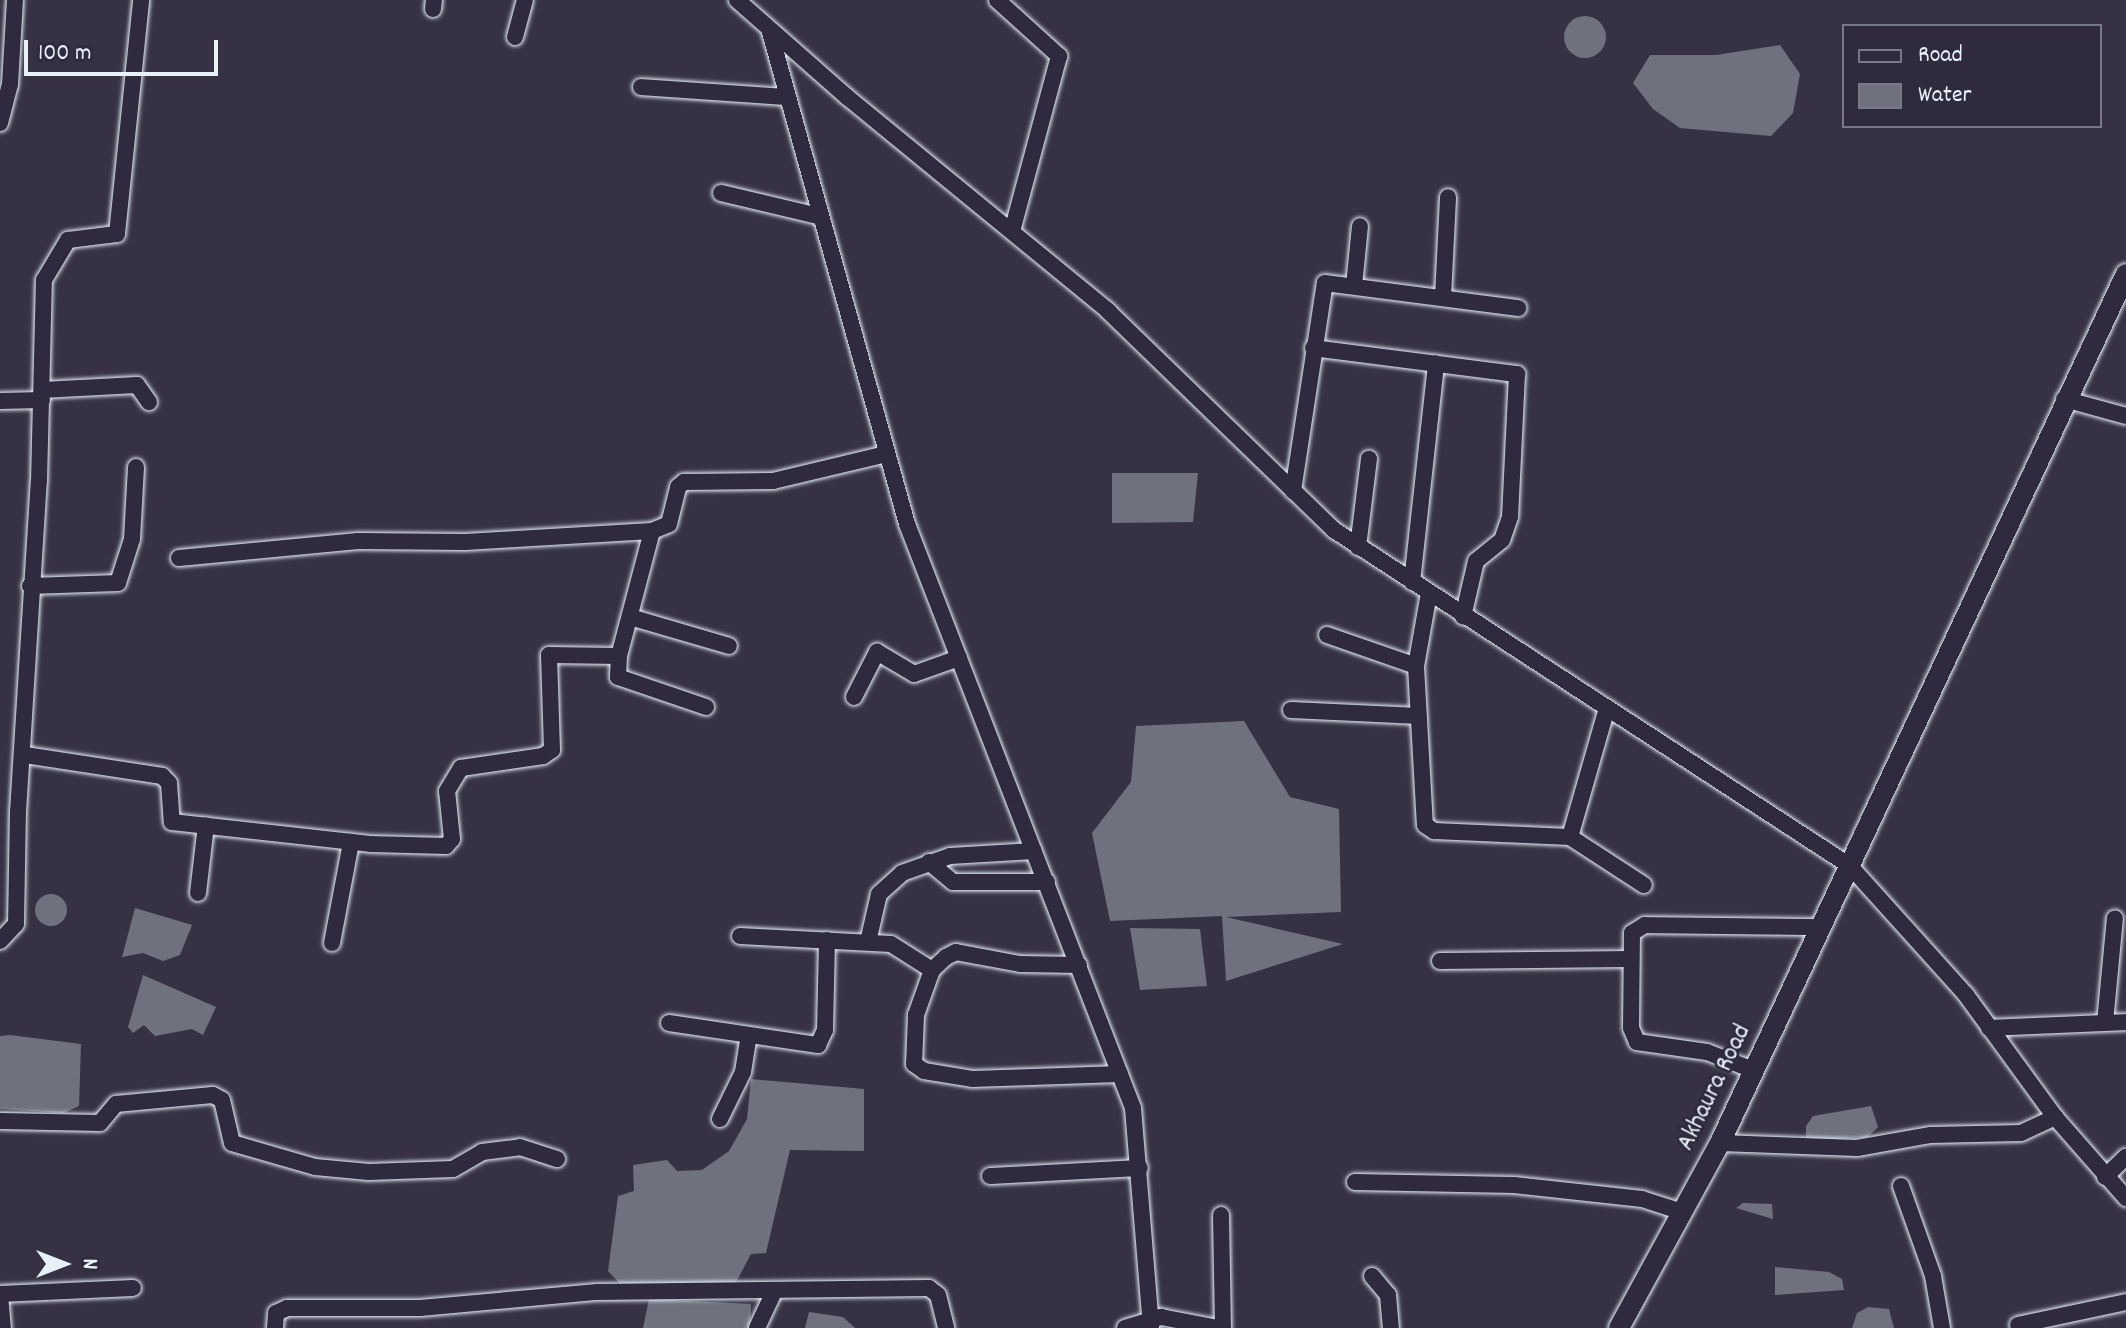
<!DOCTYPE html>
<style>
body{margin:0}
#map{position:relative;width:2126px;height:1328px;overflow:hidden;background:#363244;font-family:Dekko,sans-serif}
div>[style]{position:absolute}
.water>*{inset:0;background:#70717f}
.round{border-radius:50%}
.roads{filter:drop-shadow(0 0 2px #e8f1f8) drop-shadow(0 0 2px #e8f1f8)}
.minor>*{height:16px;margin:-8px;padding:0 8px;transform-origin:8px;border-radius:8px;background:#2f2a3d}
.major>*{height:20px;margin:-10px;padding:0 10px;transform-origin:10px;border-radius:10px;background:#2f2a3d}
span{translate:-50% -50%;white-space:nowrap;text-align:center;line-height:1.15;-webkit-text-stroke:6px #2f2a3d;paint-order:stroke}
.street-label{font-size:26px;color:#e8f1f8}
.legend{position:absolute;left:1842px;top:24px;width:260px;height:104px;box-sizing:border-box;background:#2f2a3d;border:2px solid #797a88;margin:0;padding:10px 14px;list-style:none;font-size:24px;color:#e8f1f8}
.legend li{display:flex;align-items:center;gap:16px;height:40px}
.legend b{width:40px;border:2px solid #797a88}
.north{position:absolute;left:24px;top:1224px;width:80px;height:80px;-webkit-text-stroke:6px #2f2a3d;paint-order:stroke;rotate:90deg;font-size:22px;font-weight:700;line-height:32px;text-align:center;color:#e8f1f8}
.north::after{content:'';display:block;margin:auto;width:28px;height:36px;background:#e8f1f8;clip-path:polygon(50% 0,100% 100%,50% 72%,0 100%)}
.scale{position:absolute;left:24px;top:40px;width:194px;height:36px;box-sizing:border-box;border:4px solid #e8f1f8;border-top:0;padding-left:10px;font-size:24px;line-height:28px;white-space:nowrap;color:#e8f1f8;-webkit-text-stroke:6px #2f2a3d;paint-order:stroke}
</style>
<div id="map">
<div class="water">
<i class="round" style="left:1564px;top:16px;width:42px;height:42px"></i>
<i style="clip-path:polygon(1780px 45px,1800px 74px,1793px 113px,1771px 136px,1680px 128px,1653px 109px,1633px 83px,1650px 55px,1716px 55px)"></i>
<i style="clip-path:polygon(1112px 473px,1198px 473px,1193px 522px,1112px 523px)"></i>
<i style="clip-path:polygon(1244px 721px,1290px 797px,1339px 809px,1341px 912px,1226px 917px,1343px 944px,1226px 981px,1222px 916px,1110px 921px,1092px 833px,1131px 782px,1136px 726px)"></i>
<i class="round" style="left:35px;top:894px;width:32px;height:32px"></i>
<i style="clip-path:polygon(135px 908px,192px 925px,180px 955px,163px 961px,143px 953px,122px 957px)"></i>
<i style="clip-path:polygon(1130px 928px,1200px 929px,1207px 986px,1140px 990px)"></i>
<i style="clip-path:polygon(143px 975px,216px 1007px,203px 1035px,192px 1029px,155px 1036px,144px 1025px,133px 1033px,128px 1027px)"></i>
<i style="clip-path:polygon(10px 1035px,81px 1044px,79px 1106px,64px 1113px,0 1109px,0 1036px)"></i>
<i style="clip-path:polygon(751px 1079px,864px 1089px,864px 1151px,790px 1150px,766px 1253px,751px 1254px,734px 1286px,620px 1284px,608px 1271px,618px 1196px,634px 1191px,633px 1165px,667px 1160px,677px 1171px,702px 1170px,729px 1151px,747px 1119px)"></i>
<i style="clip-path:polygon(1871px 1106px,1878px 1127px,1868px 1137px,1806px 1141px,1806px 1126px,1813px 1116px)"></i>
<i style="clip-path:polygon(1743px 1203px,1772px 1204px,1773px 1219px,1736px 1208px)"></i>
<i style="clip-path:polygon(1775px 1267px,1829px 1272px,1842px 1279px,1844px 1290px,1775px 1295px)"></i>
<i style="clip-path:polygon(649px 1299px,751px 1304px,750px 1328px,643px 1328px)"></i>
<i style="clip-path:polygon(1868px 1307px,1889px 1309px,1894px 1328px,1852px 1328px,1857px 1313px)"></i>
<i style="clip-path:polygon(809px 1312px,843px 1317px,855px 1328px,805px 1328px)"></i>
</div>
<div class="roads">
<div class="minor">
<i style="left:737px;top:0;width:147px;rotate:41.4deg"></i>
<i style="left:847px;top:97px;width:338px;rotate:39.3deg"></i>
<i style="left:1108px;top:311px;width:315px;rotate:44.1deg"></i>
<i style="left:1334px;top:530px;width:616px;rotate:33.07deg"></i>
<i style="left:1850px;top:866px;width:173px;rotate:48deg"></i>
<i style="left:1966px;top:995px;width:151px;rotate:53.9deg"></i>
<i style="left:2055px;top:1117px;width:108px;rotate:48.8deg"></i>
<i style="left:997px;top:0;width:84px;rotate:42.1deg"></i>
<i style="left:1059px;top:56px;width:181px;rotate:105deg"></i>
<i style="left:433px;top:9px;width:9px;rotate:-84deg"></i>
<i style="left:770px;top:32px;width:511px;rotate:74.44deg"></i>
<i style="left:907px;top:524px;width:626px;rotate:68.84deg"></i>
<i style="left:1133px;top:1108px;width:221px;rotate:85.3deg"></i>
<i style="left:515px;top:37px;width:38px;rotate:-75deg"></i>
<i style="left:641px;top:87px;width:144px;rotate:4deg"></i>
<i style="left:0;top:123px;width:40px;rotate:-75.6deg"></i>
<i style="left:10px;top:84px;width:84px;rotate:-86.6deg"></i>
<i style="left:721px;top:193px;width:100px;rotate:13.3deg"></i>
<i style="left:1354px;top:286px;width:60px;rotate:-84.3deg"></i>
<i style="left:1443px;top:297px;width:100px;rotate:-87.1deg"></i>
<i style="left:1313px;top:348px;width:206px;rotate:7.3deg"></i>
<i style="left:1517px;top:374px;width:143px;rotate:92.8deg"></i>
<i style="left:1510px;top:517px;width:24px;rotate:109deg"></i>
<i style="left:1502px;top:540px;width:33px;rotate:141deg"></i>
<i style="left:1476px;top:561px;width:57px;rotate:103.1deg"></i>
<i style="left:42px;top:390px;width:95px;rotate:-3deg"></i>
<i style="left:137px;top:385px;width:21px;rotate:55deg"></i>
<i style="left:2064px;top:399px;width:64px;rotate:15.3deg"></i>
<i style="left:0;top:401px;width:42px;rotate:-1.4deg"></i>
<i style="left:1293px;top:491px;width:210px;rotate:-81.3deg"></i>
<i style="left:1325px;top:283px;width:195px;rotate:7.4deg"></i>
<i style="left:1358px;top:547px;width:89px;rotate:-82.9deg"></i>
<i style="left:179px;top:558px;width:180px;rotate:-5.4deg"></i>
<i style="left:358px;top:541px;width:107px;rotate:0.5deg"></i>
<i style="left:465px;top:542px;width:187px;rotate:-3.4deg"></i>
<i style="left:652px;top:531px;width:18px;rotate:-22deg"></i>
<i style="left:669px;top:524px;width:38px;rotate:-76deg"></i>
<i style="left:678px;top:487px;width:8px;rotate:-40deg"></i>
<i style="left:684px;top:482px;width:89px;rotate:-0.6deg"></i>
<i style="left:773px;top:481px;width:116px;rotate:-13.4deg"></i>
<i style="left:1412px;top:582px;width:220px;rotate:-83.7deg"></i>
<i style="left:30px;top:586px;width:88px;rotate:-2deg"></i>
<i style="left:118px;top:583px;width:46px;rotate:-72.3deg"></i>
<i style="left:132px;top:539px;width:72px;rotate:-86.8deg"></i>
<i style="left:1429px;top:593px;width:74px;rotate:100.1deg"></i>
<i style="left:1416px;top:666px;width:159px;rotate:86.8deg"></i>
<i style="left:1425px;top:825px;width:11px;rotate:34deg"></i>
<i style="left:1434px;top:831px;width:136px;rotate:2.5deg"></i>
<i style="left:1570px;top:837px;width:88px;rotate:33deg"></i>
<i style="left:630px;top:617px;width:103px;rotate:16.3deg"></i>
<i style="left:1327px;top:635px;width:94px;rotate:19.2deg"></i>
<i style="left:619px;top:656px;width:21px;rotate:93deg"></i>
<i style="left:618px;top:677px;width:93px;rotate:18.8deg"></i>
<i style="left:854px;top:697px;width:51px;rotate:-62.9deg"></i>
<i style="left:877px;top:652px;width:43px;rotate:30.7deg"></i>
<i style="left:914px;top:674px;width:48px;rotate:-19.6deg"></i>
<i style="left:1291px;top:710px;width:128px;rotate:2.7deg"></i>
<i style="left:25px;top:755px;width:139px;rotate:8.7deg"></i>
<i style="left:162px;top:776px;width:10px;rotate:45deg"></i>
<i style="left:169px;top:783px;width:39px;rotate:86deg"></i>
<i style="left:172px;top:822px;width:199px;rotate:6.3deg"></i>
<i style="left:370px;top:844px;width:76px;rotate:1.5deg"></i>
<i style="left:446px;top:846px;width:9px;rotate:-49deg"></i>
<i style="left:452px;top:839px;width:48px;rotate:-95.9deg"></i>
<i style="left:447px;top:791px;width:27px;rotate:-59deg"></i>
<i style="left:461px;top:768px;width:83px;rotate:-8.3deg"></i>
<i style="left:543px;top:756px;width:11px;rotate:-34deg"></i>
<i style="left:552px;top:750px;width:95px;rotate:-91.8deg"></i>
<i style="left:549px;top:655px;width:70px;rotate:0.8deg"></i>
<i style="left:619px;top:656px;width:129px;rotate:-75.2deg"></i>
<i style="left:1570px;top:837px;width:134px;rotate:-74deg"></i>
<i style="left:929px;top:862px;width:31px;rotate:40deg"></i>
<i style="left:953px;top:882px;width:94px"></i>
<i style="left:198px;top:893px;width:68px;rotate:-83.3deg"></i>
<i style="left:740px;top:936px;width:151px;rotate:3deg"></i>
<i style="left:891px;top:944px;width:49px;rotate:32.4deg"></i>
<i style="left:0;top:941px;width:23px;rotate:-47deg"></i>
<i style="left:16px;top:924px;width:112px;rotate:-89deg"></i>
<i style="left:18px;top:812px;width:331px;rotate:-86.4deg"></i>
<i style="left:39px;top:482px;width:202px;rotate:-88.6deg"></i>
<i style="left:44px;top:280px;width:47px;rotate:-59deg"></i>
<i style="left:68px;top:240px;width:49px;rotate:-7deg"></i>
<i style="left:117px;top:234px;width:235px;rotate:-84.1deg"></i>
<i style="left:868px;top:942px;width:49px;rotate:-77.1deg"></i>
<i style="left:879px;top:894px;width:31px;rotate:-42deg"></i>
<i style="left:902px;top:873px;width:51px;rotate:-19.5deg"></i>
<i style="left:950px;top:856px;width:84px;rotate:-3.4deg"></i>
<i style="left:332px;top:943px;width:103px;rotate:-79.3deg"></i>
<i style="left:1440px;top:961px;width:190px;rotate:-0.6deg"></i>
<i style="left:1079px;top:965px;width:59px;rotate:-179deg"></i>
<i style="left:1020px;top:964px;width:65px;rotate:-169.4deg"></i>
<i style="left:956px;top:952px;width:11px;rotate:153deg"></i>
<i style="left:946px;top:957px;width:19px;rotate:137deg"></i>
<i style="left:932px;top:970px;width:48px;rotate:109.6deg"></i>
<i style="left:916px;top:1015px;width:49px;rotate:92.3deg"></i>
<i style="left:914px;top:1064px;width:12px;rotate:35deg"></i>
<i style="left:924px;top:1071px;width:50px;rotate:9.3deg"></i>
<i style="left:973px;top:1079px;width:147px;rotate:-1.9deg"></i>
<i style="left:669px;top:1023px;width:151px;rotate:8.4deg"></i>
<i style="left:818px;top:1045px;width:17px;rotate:-65deg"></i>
<i style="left:825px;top:1030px;width:90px;rotate:-88.7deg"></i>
<i style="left:2105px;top:1023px;width:105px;rotate:-84.6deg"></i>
<i style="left:1989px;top:1028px;width:137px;rotate:-2.5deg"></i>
<i style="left:1753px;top:1070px;width:49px;rotate:-158.6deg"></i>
<i style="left:1707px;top:1052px;width:71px;rotate:-171.9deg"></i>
<i style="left:1637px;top:1042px;width:15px;rotate:-113deg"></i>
<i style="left:1631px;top:1028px;width:95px;rotate:-89.4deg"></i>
<i style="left:1632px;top:933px;width:15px;rotate:-32deg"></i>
<i style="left:1645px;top:925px;width:175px;rotate:0.7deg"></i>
<i style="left:720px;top:1119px;width:52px;rotate:-63.9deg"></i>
<i style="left:743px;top:1072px;width:36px;rotate:-81deg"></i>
<i style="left:0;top:1121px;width:100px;rotate:1.1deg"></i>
<i style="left:100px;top:1123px;width:25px;rotate:-50deg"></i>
<i style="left:116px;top:1104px;width:97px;rotate:-5.3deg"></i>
<i style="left:213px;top:1095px;width:10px;rotate:29deg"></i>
<i style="left:222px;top:1100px;width:44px;rotate:76.9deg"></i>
<i style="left:232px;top:1143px;width:86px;rotate:16.1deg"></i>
<i style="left:315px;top:1167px;width:54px;rotate:5.3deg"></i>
<i style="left:369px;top:1172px;width:84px;rotate:-2deg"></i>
<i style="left:453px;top:1169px;width:34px;rotate:-30deg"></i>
<i style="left:482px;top:1152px;width:38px;rotate:-7deg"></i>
<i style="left:520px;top:1147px;width:39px;rotate:18deg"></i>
<i style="left:1720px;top:1143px;width:137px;rotate:2.1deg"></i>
<i style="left:1857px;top:1148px;width:75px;rotate:-10deg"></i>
<i style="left:1931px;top:1135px;width:90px;rotate:-1.3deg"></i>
<i style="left:2021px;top:1133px;width:38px;rotate:-25deg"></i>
<i style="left:990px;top:1176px;width:150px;rotate:-3.1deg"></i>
<i style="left:2105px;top:1177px;width:29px;rotate:-44deg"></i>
<i style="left:1355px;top:1182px;width:159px;rotate:1.1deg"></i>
<i style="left:1514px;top:1185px;width:129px;rotate:6.2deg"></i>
<i style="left:1642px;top:1199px;width:42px;rotate:18deg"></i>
<i style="left:1901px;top:1186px;width:96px;rotate:70.4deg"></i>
<i style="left:1933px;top:1276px;width:53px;rotate:80.2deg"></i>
<i style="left:1221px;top:1215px;width:113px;rotate:89deg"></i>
<i style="left:1372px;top:1276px;width:25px;rotate:50deg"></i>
<i style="left:1388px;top:1295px;width:33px;rotate:85deg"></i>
<i style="left:0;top:1294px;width:133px;rotate:-2.6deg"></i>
<i style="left:0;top:1295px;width:33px;rotate:85deg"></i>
<i style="left:2018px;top:1325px;width:110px;rotate:-12deg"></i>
<i style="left:275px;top:1328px;width:15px;rotate:-86deg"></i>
<i style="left:276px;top:1313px;width:12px;rotate:-24deg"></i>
<i style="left:287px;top:1308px;width:133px"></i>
<i style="left:420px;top:1308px;width:178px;rotate:-5.2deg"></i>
<i style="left:597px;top:1292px;width:332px;rotate:-0.7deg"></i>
<i style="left:929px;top:1288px;width:11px;rotate:38deg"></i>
<i style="left:938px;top:1295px;width:34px;rotate:76deg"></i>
<i style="left:757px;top:1328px;width:40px;rotate:-65deg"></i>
<i style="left:1125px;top:1328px;width:38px;rotate:-17deg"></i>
<i style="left:1161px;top:1317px;width:57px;rotate:11.1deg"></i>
</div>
<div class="major">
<i style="left:1619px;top:1328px;width:211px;rotate:-61.4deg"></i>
<i style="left:1720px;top:1143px;width:959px;rotate:-64.96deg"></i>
</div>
</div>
<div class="street-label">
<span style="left:1715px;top:1088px;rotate:-64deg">Akhaura Road</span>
</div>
<ul class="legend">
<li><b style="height:10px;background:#2f2a3d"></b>Road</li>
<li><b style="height:22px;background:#70717f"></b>Water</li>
</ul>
<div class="north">N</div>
<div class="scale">100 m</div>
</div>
